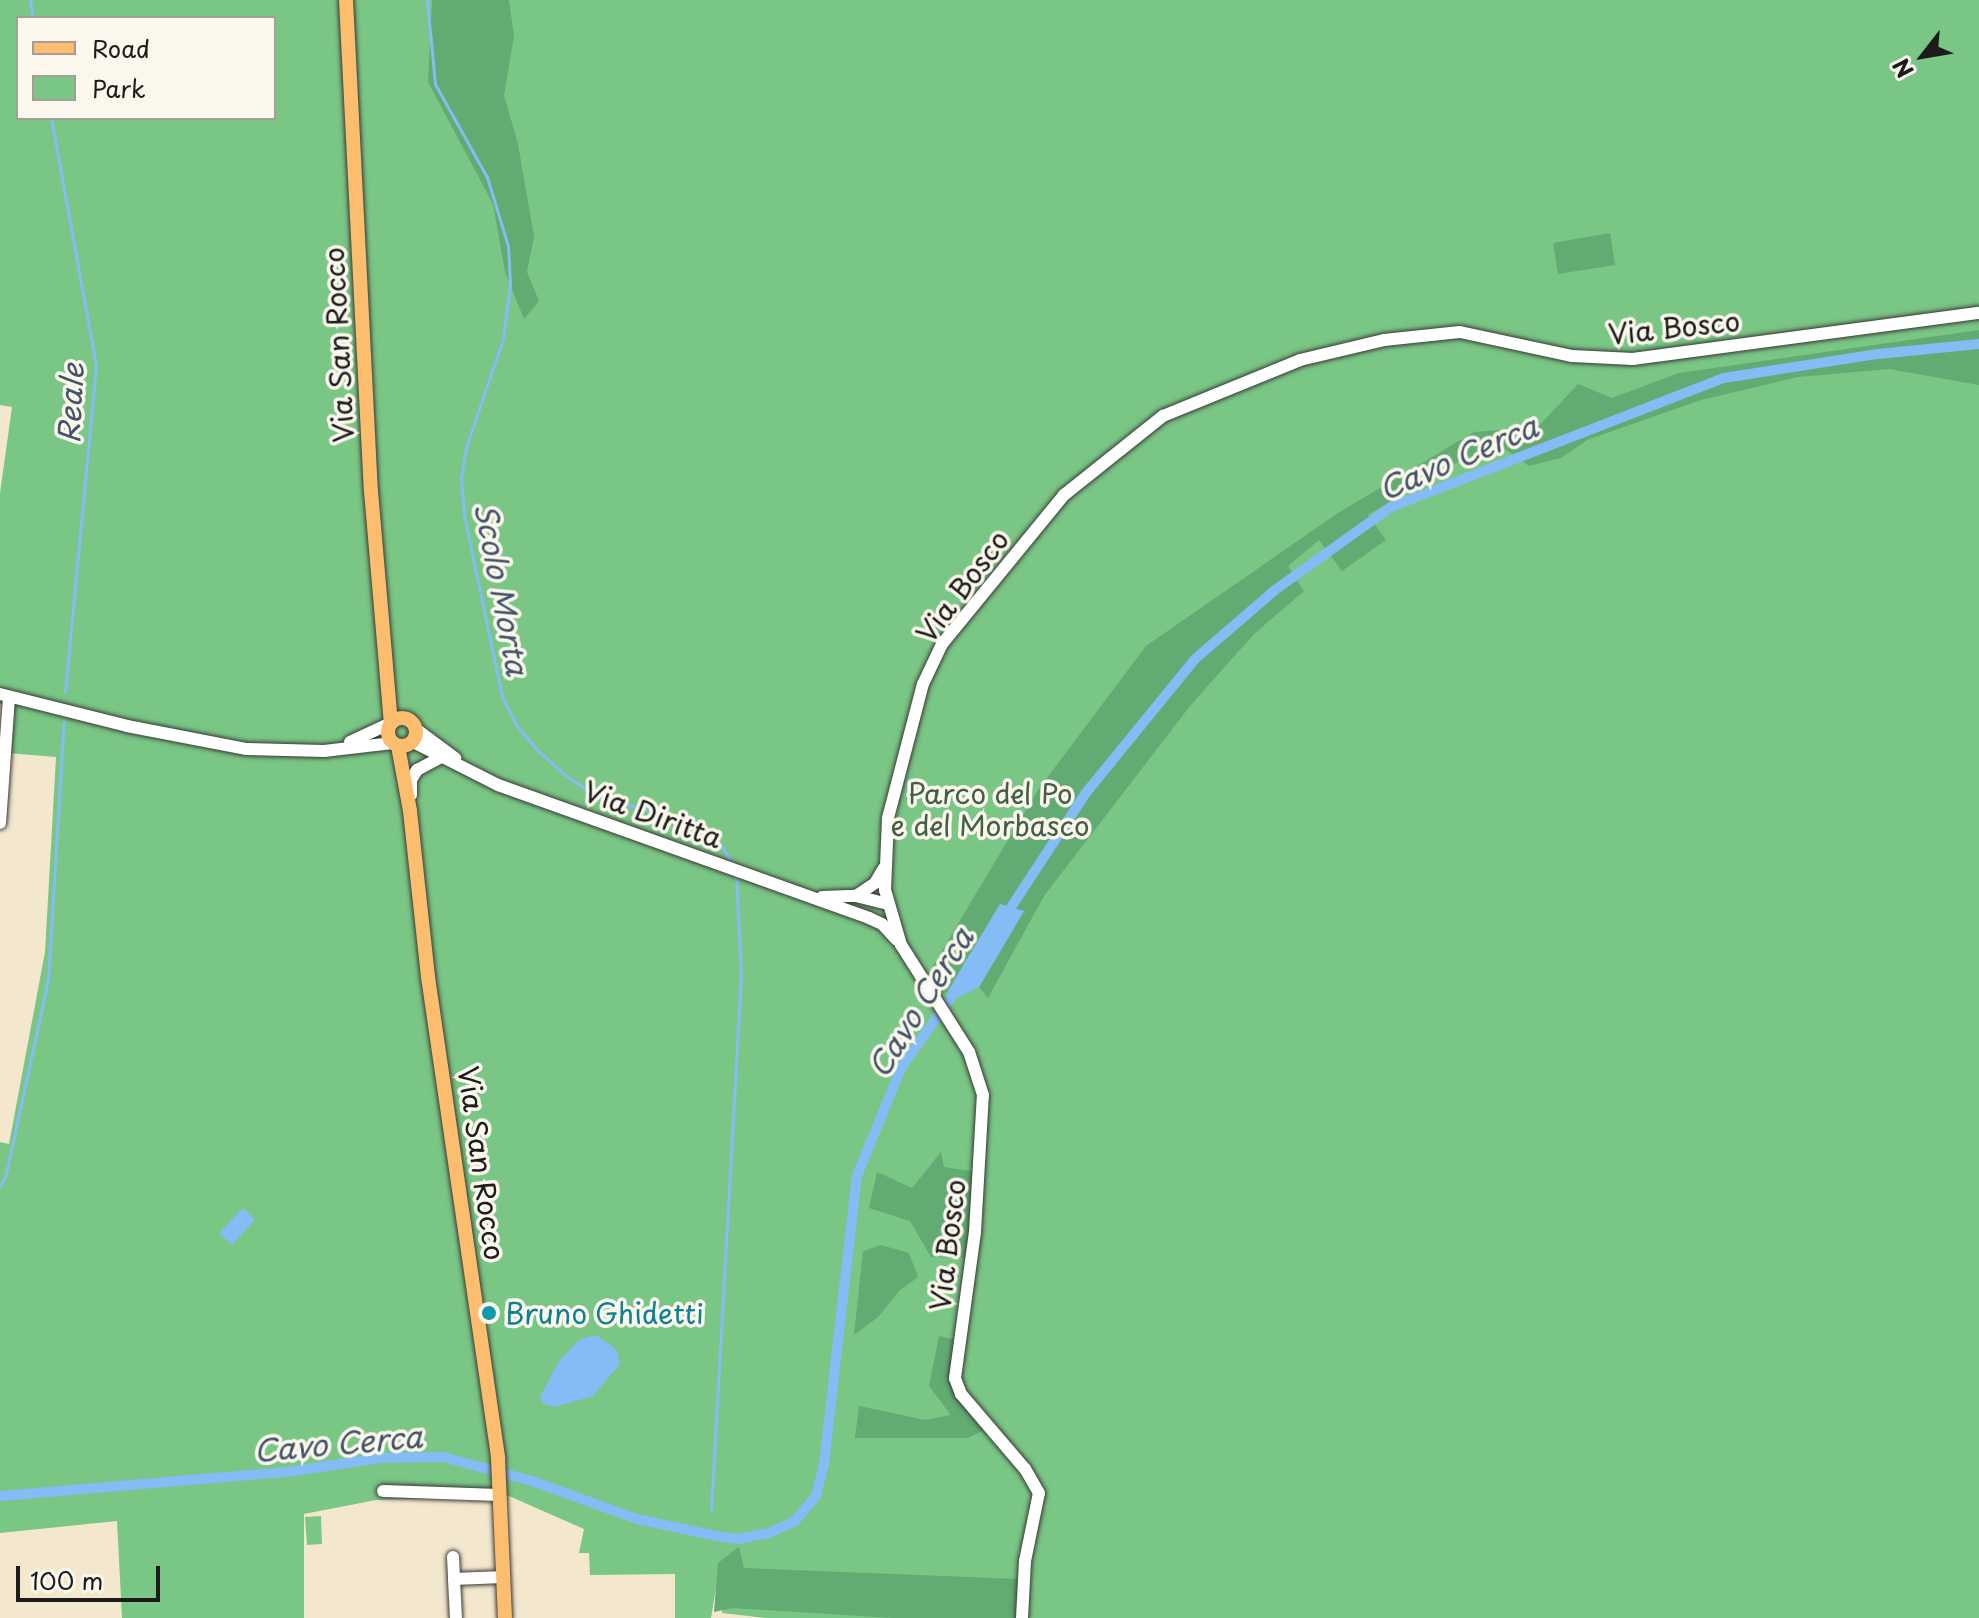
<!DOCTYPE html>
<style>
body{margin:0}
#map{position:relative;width:1979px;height:1618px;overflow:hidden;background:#f3e7ce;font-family:"Playpen Sans",sans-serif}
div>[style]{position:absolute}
.green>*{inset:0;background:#79c685}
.forest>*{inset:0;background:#62ab72}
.water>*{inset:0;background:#85bcf5}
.stream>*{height:3px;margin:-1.5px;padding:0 1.5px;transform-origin:1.5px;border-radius:1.5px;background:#85bcf5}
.canal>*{height:10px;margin:-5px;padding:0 5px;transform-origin:5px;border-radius:5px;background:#85bcf5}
.roads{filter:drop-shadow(0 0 2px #3c3a37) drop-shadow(0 0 2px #3c3a37)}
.minor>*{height:12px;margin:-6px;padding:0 6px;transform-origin:6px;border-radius:6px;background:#fff}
.major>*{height:14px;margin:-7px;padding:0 7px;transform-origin:7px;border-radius:7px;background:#fcbd6e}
.major>.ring{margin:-7px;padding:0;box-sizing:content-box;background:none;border:14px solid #fcbd6e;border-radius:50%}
.dots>*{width:22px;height:22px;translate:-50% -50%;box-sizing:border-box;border:4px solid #fbf7ec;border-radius:50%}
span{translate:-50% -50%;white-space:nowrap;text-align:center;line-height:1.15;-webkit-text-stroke:7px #fbf7ec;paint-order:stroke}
.street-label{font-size:28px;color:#1c1c1c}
.park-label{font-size:28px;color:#416046}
.culture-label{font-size:28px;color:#0d838f}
.left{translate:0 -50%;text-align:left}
.water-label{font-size:30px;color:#415468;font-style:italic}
.legend{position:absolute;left:16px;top:16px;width:260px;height:104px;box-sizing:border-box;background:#fbf7ec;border:2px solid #a29f99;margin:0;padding:10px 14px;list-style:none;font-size:24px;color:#1c1c1c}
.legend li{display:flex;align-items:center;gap:16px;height:40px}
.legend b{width:40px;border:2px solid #a29f99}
.north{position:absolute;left:1883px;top:16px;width:80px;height:80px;-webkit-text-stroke:6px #fbf7ec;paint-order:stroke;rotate:239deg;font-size:22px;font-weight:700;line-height:32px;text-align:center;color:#1c1c1c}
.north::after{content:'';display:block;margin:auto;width:28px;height:36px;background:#1c1c1c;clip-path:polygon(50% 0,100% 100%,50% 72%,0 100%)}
.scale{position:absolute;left:16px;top:1566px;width:144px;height:36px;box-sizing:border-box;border:4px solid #1c1c1c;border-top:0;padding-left:10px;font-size:24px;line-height:28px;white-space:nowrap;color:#1c1c1c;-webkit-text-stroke:6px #fbf7ec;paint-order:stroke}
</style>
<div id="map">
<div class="green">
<i style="clip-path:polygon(evenodd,0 0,1979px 0,1979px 1618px,766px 1618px,722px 1613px,723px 1584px,717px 1582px,711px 1618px,675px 1618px,675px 1574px,590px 1575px,589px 1553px,579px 1553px,584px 1529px,509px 1496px,376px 1500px,304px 1514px,304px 1618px,122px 1618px,117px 1521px,0 1533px,0 1142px,9px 1144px,45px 952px,56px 757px,7px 753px,10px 707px,0 704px,0 493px,12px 407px,0 405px,0 0,18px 18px,274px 18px,274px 118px,18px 118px,18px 18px)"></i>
<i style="clip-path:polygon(321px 1516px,322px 1544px,307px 1545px,305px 1517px)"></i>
</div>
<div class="forest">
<i style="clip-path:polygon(432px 0,509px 0,514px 36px,504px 95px,518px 144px,534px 237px,527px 272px,539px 301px,524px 319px,505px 272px,493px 204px,428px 82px)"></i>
<i style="clip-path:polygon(1610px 233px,1615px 265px,1558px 274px,1553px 243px)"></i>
<i style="clip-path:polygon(1979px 330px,1979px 385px,1889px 369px,1798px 377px,1701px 400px,1587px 440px,1561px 458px,1529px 466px,1498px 444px,1454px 464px,1368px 515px,1386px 540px,1342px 571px,1319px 540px,1288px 566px,1304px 591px,1254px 634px,1190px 706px,1044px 896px,988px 998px,979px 987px,1024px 911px,1000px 904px,948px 991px,937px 998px,925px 979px,1038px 790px,1146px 646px,1338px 513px,1474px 432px,1538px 427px,1578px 384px,1612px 398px,1679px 373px)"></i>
<i style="clip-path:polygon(941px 1152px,944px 1167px,977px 1172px,965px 1258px,931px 1257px,910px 1221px,869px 1208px,877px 1172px,912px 1188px)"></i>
<i style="clip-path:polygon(881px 1245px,909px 1253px,918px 1277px,899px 1291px,878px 1317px,854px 1335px,863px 1251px)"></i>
<i style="clip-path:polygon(939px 1336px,957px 1340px,954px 1379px,990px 1427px,968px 1438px,855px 1438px,859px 1406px,925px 1420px,951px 1415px,929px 1386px)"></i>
<i style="clip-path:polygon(739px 1547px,744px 1568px,1019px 1579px,1020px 1618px,894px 1618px,733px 1608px,714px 1612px,718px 1563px)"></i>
</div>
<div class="water">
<i style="clip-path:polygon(1000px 904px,1024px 911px,979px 987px,957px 998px,948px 991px)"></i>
<i style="clip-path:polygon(243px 1208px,255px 1220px,232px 1245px,219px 1233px)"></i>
<i style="clip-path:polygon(596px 1335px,617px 1350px,620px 1364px,593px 1396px,555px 1407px,544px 1404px,540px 1397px,559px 1361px,580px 1339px)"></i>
</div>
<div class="stream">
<i style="left:30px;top:0;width:18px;rotate:81deg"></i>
<i style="left:427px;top:0;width:84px;rotate:84.6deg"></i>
<i style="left:435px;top:84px;width:107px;rotate:60.8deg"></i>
<i style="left:487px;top:177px;width:72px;rotate:73.1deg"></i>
<i style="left:508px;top:246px;width:39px;rotate:87deg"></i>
<i style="left:510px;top:285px;width:54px;rotate:97.4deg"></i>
<i style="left:503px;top:339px;width:114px;rotate:108.9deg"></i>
<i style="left:466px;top:447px;width:31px;rotate:99deg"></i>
<i style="left:461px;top:478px;width:37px;rotate:85deg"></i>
<i style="left:464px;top:515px;width:186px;rotate:78.2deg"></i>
<i style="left:502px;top:697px;width:33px;rotate:63deg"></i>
<i style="left:517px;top:726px;width:31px;rotate:50deg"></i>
<i style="left:537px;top:750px;width:43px;rotate:41.2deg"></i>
<i style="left:569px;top:778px;width:37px;rotate:33deg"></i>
<i style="left:600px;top:798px;width:77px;rotate:14.2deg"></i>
<i style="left:675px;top:817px;width:33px;rotate:23deg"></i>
<i style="left:705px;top:830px;width:21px;rotate:43deg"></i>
<i style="left:720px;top:844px;width:25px;rotate:58deg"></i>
<i style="left:51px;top:118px;width:251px;rotate:79.7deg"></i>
<i style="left:96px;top:365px;width:329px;rotate:95.4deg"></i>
<i style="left:0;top:1186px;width:13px;rotate:-63deg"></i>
<i style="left:6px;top:1174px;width:199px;rotate:-77.8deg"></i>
<i style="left:48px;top:979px;width:258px;rotate:-86.5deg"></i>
<i style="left:711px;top:1511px;width:538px;rotate:-86.8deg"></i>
<i style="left:741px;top:974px;width:98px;rotate:-92.9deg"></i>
</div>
<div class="canal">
<i style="left:1004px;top:918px;width:148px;rotate:-56.8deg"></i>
<i style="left:1085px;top:794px;width:174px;rotate:-50.8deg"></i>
<i style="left:1195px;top:659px;width:106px;rotate:-40.8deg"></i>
<i style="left:1275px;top:590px;width:143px;rotate:-35.6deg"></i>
<i style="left:1391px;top:507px;width:357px;rotate:-21.2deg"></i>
<i style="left:1724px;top:378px;width:156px;rotate:-8.9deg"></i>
<i style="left:1878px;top:354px;width:101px;rotate:-5.7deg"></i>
<i style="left:0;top:1496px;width:288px;rotate:-4.8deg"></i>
<i style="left:287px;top:1472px;width:94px;rotate:-8.6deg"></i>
<i style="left:380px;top:1458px;width:63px;rotate:-0.9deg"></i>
<i style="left:443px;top:1457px;width:92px;rotate:15.1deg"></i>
<i style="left:532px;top:1481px;width:112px;rotate:19.9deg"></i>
<i style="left:637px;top:1519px;width:81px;rotate:12.1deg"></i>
<i style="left:716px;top:1536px;width:22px;rotate:8deg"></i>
<i style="left:738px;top:1539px;width:32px;rotate:-11deg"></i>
<i style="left:769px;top:1533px;width:29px;rotate:-25deg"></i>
<i style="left:795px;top:1521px;width:33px;rotate:-50deg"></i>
<i style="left:816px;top:1496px;width:33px;rotate:-76deg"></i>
<i style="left:824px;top:1464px;width:290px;rotate:-83.5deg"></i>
<i style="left:857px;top:1176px;width:117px;rotate:-67.8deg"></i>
<i style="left:901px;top:1068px;width:102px;rotate:-54.6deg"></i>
</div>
<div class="roads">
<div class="minor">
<i style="left:0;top:694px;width:131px;rotate:14.1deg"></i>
<i style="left:127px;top:726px;width:122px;rotate:10.9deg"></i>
<i style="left:247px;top:749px;width:77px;rotate:1.5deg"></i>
<i style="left:324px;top:751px;width:69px;rotate:-6.6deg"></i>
<i style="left:416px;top:729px;width:49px;rotate:36.6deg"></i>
<i style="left:350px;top:742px;width:45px;rotate:-24.9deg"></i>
<i style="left:413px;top:742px;width:95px;rotate:26.8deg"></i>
<i style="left:498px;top:785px;width:394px;rotate:19.7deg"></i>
<i style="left:869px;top:918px;width:14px;rotate:25deg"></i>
<i style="left:882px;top:924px;width:21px;rotate:47deg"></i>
<i style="left:411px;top:795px;width:15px;rotate:-90deg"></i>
<i style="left:411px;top:780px;width:12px;rotate:-59deg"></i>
<i style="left:417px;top:770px;width:27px;rotate:-28deg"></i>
<i style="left:0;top:823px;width:126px;rotate:-85.9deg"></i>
<i style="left:856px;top:896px;width:23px;rotate:-34deg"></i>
<i style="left:875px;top:883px;width:17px;rotate:-59deg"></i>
<i style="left:822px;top:897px;width:34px;rotate:-2deg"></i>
<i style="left:856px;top:896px;width:34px;rotate:14deg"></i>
<i style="left:383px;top:1491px;width:117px;rotate:2deg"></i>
<i style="left:453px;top:1557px;width:22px;rotate:87deg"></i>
<i style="left:456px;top:1618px;width:39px;rotate:-93deg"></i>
<i style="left:454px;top:1579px;width:49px;rotate:-2.3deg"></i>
<i style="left:1022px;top:1618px;width:57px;rotate:-87deg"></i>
<i style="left:1025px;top:1561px;width:69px;rotate:-78.4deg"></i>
<i style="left:1039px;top:1493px;width:28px;rotate:-120deg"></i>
<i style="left:1025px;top:1469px;width:99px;rotate:-130.5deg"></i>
<i style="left:961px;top:1394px;width:17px;rotate:-111deg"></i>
<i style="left:955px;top:1378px;width:147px;rotate:-82.2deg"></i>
<i style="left:975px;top:1232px;width:137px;rotate:-86.7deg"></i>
<i style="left:983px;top:1095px;width:45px;rotate:-108deg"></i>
<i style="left:969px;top:1052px;width:127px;rotate:-122.4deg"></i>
<i style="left:901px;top:945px;width:57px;rotate:-106.2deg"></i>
<i style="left:885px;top:890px;width:72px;rotate:-87.6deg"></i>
<i style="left:888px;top:818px;width:138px;rotate:-75.4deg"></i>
<i style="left:923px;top:684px;width:44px;rotate:-64.6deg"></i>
<i style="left:942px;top:644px;width:193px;rotate:-50.7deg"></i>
<i style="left:1064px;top:495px;width:127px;rotate:-38.6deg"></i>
<i style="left:1163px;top:416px;width:148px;rotate:-22.2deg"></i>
<i style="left:1300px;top:360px;width:86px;rotate:-13.4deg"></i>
<i style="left:1384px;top:340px;width:76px;rotate:-6deg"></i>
<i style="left:1460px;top:332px;width:115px;rotate:12.1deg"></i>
<i style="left:1572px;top:356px;width:61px;rotate:2.8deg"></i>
<i style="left:1633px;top:359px;width:349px;rotate:-7.6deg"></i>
</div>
<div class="major">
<i style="left:346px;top:0;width:492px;rotate:87.1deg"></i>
<i style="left:371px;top:491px;width:233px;rotate:85.1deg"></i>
<i class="ring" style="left:388px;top:718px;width:14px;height:14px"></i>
<i style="left:398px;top:746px;width:66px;rotate:79.5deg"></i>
<i style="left:410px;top:811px;width:167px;rotate:83.8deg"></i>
<i style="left:428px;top:977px;width:486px;rotate:81.7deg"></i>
<i style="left:498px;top:1458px;width:160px;rotate:87.5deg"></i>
</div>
</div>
<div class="dots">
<i style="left:489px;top:1313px;background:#0f9aa8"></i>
</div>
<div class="street-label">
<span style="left:1674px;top:327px;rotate:-6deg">Via Bosco</span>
<span style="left:338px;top:345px;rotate:-93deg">Via San Rocco</span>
<span style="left:962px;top:586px;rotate:-53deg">Via Bosco</span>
<span style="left:653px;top:814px;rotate:20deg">Via Diritta</span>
<span style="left:482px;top:1163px;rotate:82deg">Via San Rocco</span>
<span style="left:947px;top:1245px;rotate:-83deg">Via Bosco</span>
</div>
<div class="park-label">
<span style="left:990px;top:809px">Parco del Po<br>e del Morbasco</span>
</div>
<div class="culture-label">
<span class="left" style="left:505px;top:1313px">Bruno Ghidetti</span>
</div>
<div class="water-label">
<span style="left:70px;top:403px;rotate:-87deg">Reale</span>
<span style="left:1458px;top:457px;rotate:-23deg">Cavo Cerca</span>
<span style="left:502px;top:589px;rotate:79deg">Scolo Morta</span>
<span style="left:920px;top:1002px;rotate:-58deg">Cavo Cerca</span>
<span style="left:338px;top:1443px;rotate:-5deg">Cavo Cerca</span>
</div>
<ul class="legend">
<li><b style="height:10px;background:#fcbd6e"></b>Road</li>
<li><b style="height:22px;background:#79c685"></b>Park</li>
</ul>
<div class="north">N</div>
<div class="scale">100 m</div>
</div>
